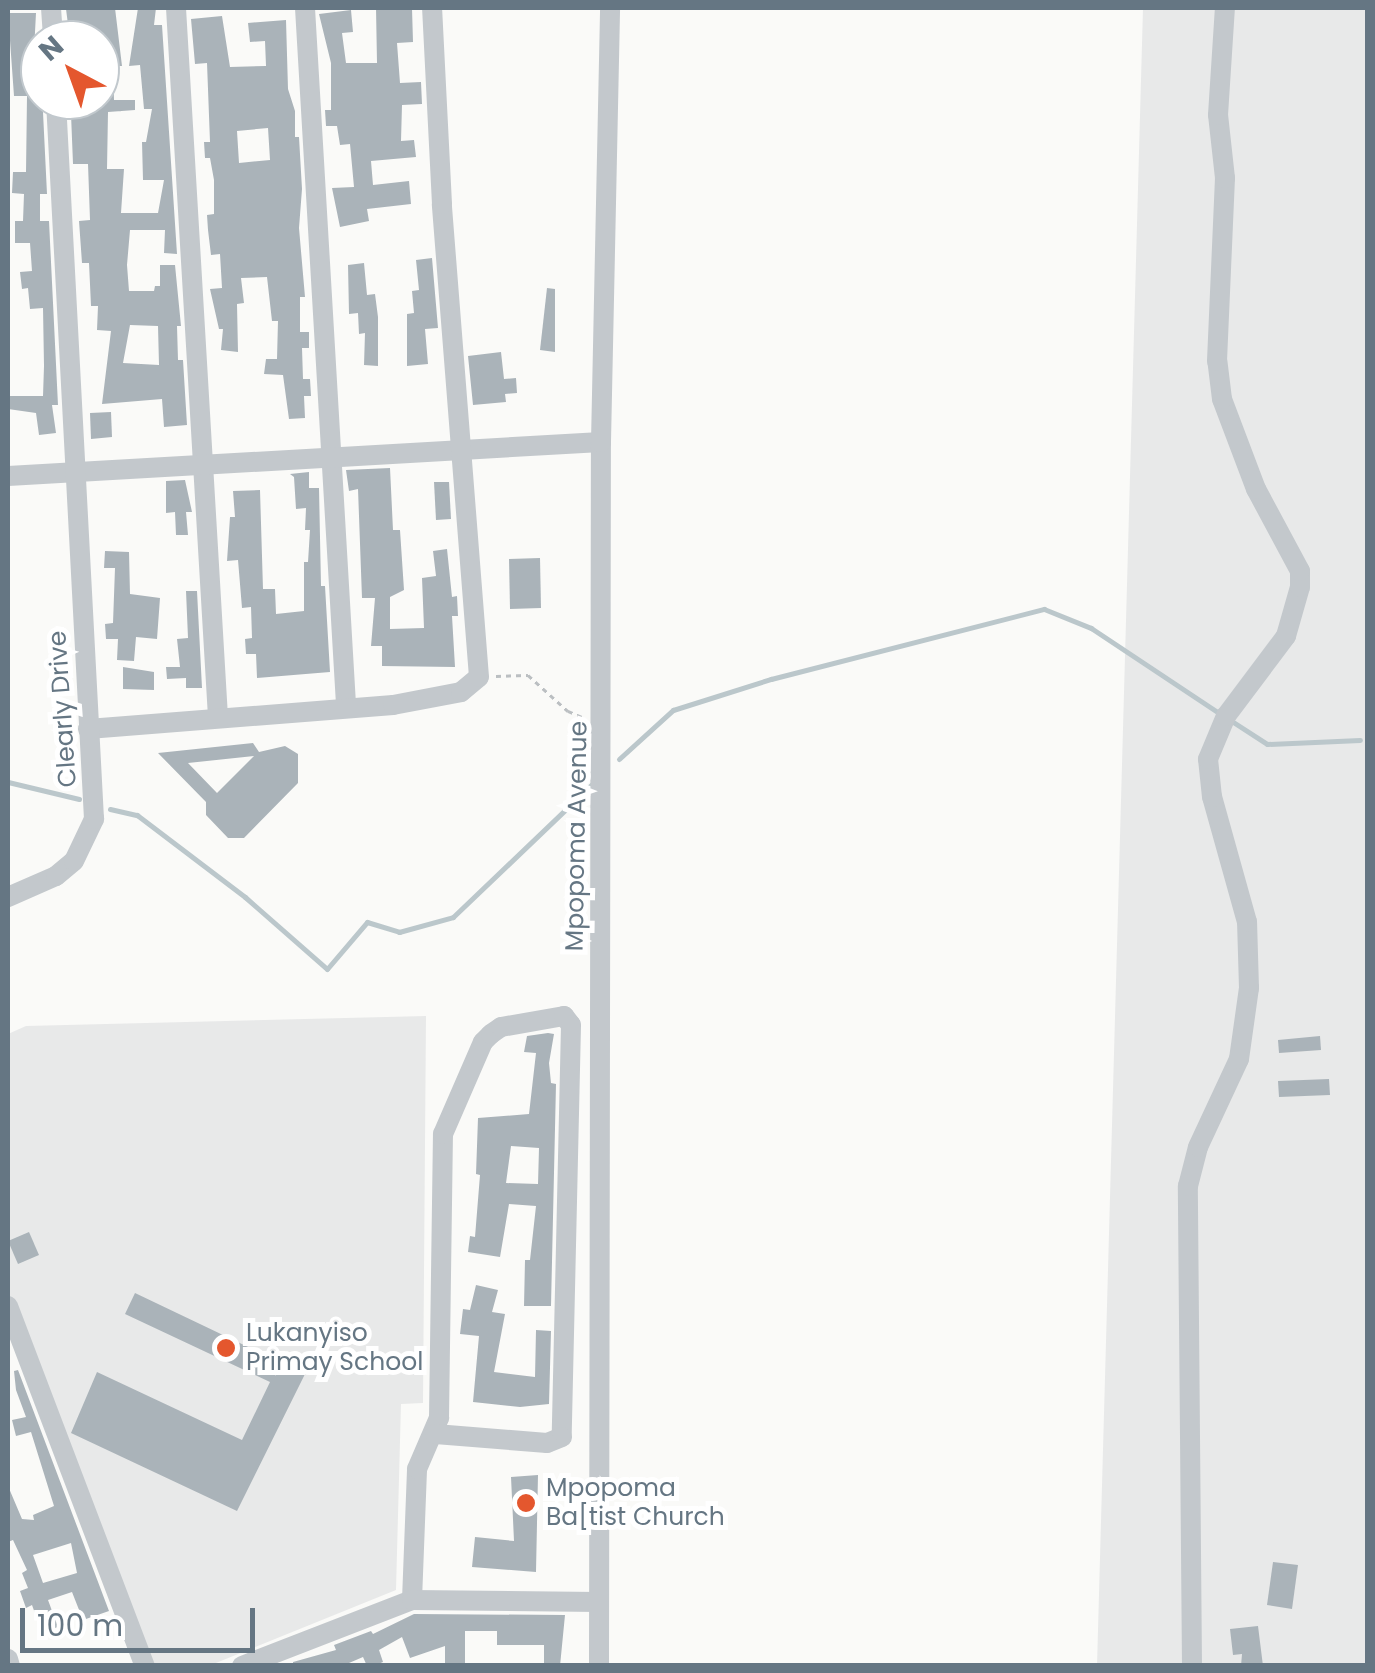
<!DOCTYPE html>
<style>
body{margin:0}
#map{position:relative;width:1375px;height:1673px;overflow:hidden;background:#fafaf8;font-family:Poppins,sans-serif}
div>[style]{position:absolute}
.built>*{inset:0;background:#e8e9e9}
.stream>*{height:5px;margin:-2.5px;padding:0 2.5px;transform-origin:2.5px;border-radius:2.5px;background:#bbc7cb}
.building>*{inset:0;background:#aab3b9}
.path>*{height:2.5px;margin-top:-1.25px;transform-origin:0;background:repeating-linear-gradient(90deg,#bbbfc2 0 5px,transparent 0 10px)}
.minor>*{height:20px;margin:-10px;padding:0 10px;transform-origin:10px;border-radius:10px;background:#c3c8cc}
.dots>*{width:28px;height:28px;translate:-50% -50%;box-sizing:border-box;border:5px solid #fff;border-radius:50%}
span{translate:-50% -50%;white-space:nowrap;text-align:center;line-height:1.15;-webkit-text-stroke:10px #fff;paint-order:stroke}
.street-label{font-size:25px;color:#657683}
.poi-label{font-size:25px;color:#657683}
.left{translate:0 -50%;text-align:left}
.frame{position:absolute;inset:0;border:10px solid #657683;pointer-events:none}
.north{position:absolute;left:20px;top:20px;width:100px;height:100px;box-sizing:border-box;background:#fff;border:2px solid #c1c8cd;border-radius:50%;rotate:319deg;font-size:28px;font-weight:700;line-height:40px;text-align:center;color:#657683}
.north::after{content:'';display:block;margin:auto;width:35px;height:45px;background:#e4572e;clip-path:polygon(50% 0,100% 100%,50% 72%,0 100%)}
.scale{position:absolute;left:20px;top:1608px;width:235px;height:45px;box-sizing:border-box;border:5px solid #657683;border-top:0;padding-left:12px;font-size:30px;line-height:35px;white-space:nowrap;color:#657683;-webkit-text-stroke:8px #fff;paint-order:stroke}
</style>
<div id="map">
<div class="built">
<i style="clip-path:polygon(1143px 8px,1367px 8px,1367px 1665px,1097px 1666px)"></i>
<i style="clip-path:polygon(426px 1016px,423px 1403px,401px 1404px,396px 1590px,211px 1665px,151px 1665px,8px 1294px,8px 1034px,26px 1026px)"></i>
</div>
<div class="stream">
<i style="left:1230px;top:720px;width:44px;rotate:33deg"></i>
<i style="left:1267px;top:744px;width:93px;rotate:-2.5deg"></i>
<i style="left:619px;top:759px;width:73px;rotate:-42.2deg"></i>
<i style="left:673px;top:710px;width:103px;rotate:-17.6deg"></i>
<i style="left:771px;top:679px;width:282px;rotate:-14.4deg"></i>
<i style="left:1044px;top:609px;width:51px;rotate:22deg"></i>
<i style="left:1091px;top:628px;width:154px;rotate:33.6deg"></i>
<i style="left:8px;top:782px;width:73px;rotate:13.5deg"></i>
<i style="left:110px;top:809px;width:28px;rotate:13deg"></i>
<i style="left:137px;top:815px;width:136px;rotate:37.2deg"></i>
<i style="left:245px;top:897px;width:109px;rotate:41.3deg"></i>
<i style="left:327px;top:969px;width:62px;rotate:-49.6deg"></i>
<i style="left:367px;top:922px;width:34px;rotate:17deg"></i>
<i style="left:399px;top:932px;width:56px;rotate:-15.5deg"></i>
<i style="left:453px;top:917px;width:192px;rotate:-43.7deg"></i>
</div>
<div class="building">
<i style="clip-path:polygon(evenodd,115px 8px,122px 66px,113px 66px,114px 100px,135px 100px,135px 110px,108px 112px,107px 169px,124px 169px,121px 213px,158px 213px,164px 180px,143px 180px,142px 142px,146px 142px,152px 109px,144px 109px,140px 65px,129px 66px,138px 8px,156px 8px,154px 25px,162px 25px,177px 254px,164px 253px,165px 230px,130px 230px,127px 265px,129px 291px,154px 291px,155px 286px,160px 286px,160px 265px,175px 265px,181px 326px,177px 326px,178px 360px,183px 360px,187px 425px,164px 427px,162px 399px,102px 404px,111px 331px,97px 330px,98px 306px,91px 306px,89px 263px,82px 263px,79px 221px,90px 220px,88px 164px,73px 164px,71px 114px,72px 103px,90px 105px,90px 100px,100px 100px,100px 40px,70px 40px,66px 9px,115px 8px,130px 325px,158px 326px,159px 365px,123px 363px,130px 325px)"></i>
<i style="clip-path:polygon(376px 8px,412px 8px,413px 42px,397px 43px,400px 83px,421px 82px,422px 104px,402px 105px,401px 141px,414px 140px,416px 157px,371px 161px,373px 185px,409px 181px,411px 204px,367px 209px,369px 221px,340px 227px,332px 188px,354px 187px,350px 144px,340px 145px,337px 126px,326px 126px,325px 110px,331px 110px,331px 63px,319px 14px,351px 10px,353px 32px,342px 33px,346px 63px,377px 63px)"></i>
<i style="clip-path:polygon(8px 13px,36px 13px,34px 51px,40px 51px,47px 194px,40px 194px,40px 221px,49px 221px,58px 405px,52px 405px,56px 433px,39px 435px,36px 413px,8px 409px,8px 396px,43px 396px,44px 366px,43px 308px,30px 309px,28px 288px,22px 289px,20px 272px,32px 271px,30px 243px,15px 243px,15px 221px,23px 221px,24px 194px,12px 193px,13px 172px,26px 172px,27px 96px,14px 96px)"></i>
<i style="clip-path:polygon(evenodd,222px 16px,230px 67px,266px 66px,265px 41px,250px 42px,248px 23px,286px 20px,288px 89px,295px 111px,295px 137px,299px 137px,302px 189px,299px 228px,305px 297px,300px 297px,300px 332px,309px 332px,309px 348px,302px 348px,303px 379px,310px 379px,311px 396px,304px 396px,305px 418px,289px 419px,283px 375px,264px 374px,266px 359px,277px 359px,278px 321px,272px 321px,267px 277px,241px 278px,244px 303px,237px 304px,238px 352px,221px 350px,223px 329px,219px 329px,210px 289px,222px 288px,220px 254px,211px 255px,208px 230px,207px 215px,214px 214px,214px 180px,210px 158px,205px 158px,204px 142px,210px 142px,207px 63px,195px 64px,191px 19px,222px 16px,268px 128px,270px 160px,239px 163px,237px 131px,268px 128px)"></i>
<i style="clip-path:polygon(432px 258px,438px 328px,425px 329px,428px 364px,407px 366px,407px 314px,414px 313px,412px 291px,419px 290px,416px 260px)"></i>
<i style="clip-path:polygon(364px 263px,367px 295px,375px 294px,378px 317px,378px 366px,364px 365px,365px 333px,359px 334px,358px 313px,349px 314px,348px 265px)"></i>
<i style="clip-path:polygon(547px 288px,555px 289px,555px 352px,540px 350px)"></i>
<i style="clip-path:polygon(501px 352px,504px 379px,516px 378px,517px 393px,505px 394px,506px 402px,473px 405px,468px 356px)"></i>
<i style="clip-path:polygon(111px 412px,112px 437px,91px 439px,90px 413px)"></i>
<i style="clip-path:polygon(390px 468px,393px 530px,400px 530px,404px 590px,390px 597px,390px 629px,424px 628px,422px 578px,436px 576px,433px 551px,447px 549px,452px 597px,457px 596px,458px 616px,452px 616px,455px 667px,382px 666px,382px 646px,371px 646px,375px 598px,362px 598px,358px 489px,349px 491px,346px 470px)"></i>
<i style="clip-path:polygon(309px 472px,309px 488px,319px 488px,321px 586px,325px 586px,330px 672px,257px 678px,256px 654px,246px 654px,245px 639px,252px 638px,251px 607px,242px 608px,238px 560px,227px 561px,230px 517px,235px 517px,233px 491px,260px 490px,263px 589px,275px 589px,276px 614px,304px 611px,304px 562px,308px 562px,310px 530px,305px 530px,306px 508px,296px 509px,294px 477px,290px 474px)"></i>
<i style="clip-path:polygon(185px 480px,192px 512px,186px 512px,188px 535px,176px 535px,175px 512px,166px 513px,166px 481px)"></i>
<i style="clip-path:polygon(434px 482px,449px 482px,451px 519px,436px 520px)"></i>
<i style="clip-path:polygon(105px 551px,129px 552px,130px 594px,160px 598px,157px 639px,136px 637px,134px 661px,117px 660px,118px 639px,106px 639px,105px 624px,113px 623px,115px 568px,104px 568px)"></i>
<i style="clip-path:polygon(540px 558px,541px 608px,510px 609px,509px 559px)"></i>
<i style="clip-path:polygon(186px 591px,197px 591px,202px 688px,186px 688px,186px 678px,167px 679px,166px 667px,180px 667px,177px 639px,188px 638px)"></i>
<i style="clip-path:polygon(123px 667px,154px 672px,154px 690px,123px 689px)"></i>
<i style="clip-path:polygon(evenodd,253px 743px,259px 752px,285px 746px,298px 754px,298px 783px,244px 838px,228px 838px,206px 815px,206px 802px,158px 753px,253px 743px,254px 756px,217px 793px,188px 763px,254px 756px)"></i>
<i style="clip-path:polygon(evenodd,548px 1033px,554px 1034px,549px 1063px,551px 1083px,556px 1084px,551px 1306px,524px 1306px,525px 1260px,530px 1260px,536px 1206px,509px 1204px,500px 1257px,468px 1252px,470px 1236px,475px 1237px,480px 1175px,476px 1174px,478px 1118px,529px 1114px,536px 1053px,524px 1052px,527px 1036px,548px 1033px,511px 1146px,539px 1148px,538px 1184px,506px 1183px,511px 1146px)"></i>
<i style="clip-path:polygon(1320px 1036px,1321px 1050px,1279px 1053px,1278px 1040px)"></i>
<i style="clip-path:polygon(1329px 1079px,1330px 1095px,1279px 1097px,1278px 1081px)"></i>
<i style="clip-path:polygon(29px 1232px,39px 1255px,18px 1264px,8px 1241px)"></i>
<i style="clip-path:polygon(476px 1285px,498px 1290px,492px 1312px,505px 1314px,494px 1372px,535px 1377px,536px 1330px,551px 1331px,549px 1404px,520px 1407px,473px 1402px,479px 1336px,460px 1334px,463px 1309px,470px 1310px)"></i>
<i style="clip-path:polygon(135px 1293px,305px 1374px,237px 1511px,71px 1433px,97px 1372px,242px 1440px,270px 1382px,125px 1314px)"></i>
<i style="clip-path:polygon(evenodd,18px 1370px,109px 1611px,83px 1620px,72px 1592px,48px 1600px,58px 1627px,42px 1633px,32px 1605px,26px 1608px,20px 1591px,28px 1588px,22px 1573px,27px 1570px,13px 1540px,8px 1542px,8px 1486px,22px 1519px,34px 1520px,33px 1515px,54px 1506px,31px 1432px,16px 1436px,12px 1420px,26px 1417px,16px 1390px,14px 1371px,18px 1370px,71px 1543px,77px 1573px,43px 1583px,33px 1555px,71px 1543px)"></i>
<i style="clip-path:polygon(538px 1475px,536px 1572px,472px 1567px,475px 1537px,514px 1541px,511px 1477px)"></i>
<i style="clip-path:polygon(1273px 1562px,1298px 1565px,1292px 1609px,1267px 1605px)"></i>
<i style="clip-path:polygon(414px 1614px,565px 1615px,560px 1666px,544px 1666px,544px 1645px,497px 1645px,497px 1631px,465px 1631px,465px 1666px,445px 1666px,445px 1646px,410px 1658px,402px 1637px,379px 1650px,383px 1662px,373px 1666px,367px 1666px,363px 1657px,342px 1666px,293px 1666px,293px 1662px,336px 1650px,334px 1645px,371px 1631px,373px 1634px)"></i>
<i style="clip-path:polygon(1258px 1626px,1263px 1666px,1241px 1666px,1242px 1654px,1233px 1655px,1230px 1629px)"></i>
</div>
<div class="path">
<i style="left:496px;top:676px;width:32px;rotate:-2deg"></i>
<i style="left:528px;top:675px;width:54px;rotate:42deg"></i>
<i style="left:568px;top:711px;width:15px;rotate:23deg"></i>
</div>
<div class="minor">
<i style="left:51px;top:8px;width:32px;rotate:86deg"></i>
<i style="left:176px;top:8px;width:711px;rotate:86.61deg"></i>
<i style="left:305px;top:8px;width:698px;rotate:86.63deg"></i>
<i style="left:8px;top:476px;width:594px;rotate:-3.28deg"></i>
<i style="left:88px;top:729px;width:306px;rotate:-4.5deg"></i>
<i style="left:393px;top:705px;width:69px;rotate:-10.8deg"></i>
<i style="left:461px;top:692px;width:23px;rotate:-40deg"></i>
<i style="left:479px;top:677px;width:474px;rotate:-94.5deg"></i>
<i style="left:442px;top:204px;width:196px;rotate:-92.9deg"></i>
<i style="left:8px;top:897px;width:52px;rotate:-23.6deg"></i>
<i style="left:56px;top:876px;width:23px;rotate:-40deg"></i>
<i style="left:74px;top:861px;width:47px;rotate:-64.5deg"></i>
<i style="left:94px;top:819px;width:720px;rotate:-93.03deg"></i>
<i style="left:8px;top:1306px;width:385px;rotate:69.2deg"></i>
<i style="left:412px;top:1600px;width:131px;rotate:-87.8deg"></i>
<i style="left:417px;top:1469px;width:56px;rotate:-66.7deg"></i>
<i style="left:439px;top:1418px;width:284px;rotate:-89.2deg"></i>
<i style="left:443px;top:1134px;width:100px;rotate:-66.5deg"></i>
<i style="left:483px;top:1042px;width:11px;rotate:-45deg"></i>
<i style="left:491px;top:1034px;width:12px;rotate:-35deg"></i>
<i style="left:501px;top:1027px;width:64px;rotate:-9.9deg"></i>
<i style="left:564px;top:1016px;width:11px;rotate:52deg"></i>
<i style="left:571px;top:1025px;width:412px;rotate:91.3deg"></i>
<i style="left:562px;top:1437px;width:16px;rotate:158deg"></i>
<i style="left:547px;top:1443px;width:112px;rotate:-175.4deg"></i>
<i style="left:8px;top:1659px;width:7px;rotate:74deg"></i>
<i style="left:242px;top:1666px;width:182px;rotate:-21.2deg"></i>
<i style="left:412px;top:1600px;width:186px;rotate:0.6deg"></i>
<i style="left:599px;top:1666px;width:1224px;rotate:-89.91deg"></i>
<i style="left:601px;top:442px;width:434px;rotate:-88.8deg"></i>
<i style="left:1192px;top:1666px;width:480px;rotate:-90.5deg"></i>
<i style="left:1188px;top:1186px;width:40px;rotate:-75.6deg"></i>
<i style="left:1198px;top:1147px;width:97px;rotate:-65deg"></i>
<i style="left:1239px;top:1059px;width:72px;rotate:-82deg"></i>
<i style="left:1249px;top:988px;width:66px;rotate:-91.7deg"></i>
<i style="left:1247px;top:922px;width:130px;rotate:-105.6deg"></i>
<i style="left:1212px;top:797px;width:38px;rotate:-96deg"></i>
<i style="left:1208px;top:759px;width:47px;rotate:-67.3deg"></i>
<i style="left:1226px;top:716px;width:100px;rotate:-53.1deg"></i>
<i style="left:1286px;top:636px;width:51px;rotate:-74.1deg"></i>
<i style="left:1300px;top:587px;width:16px;rotate:-90deg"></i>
<i style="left:1300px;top:571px;width:93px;rotate:-118.2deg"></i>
<i style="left:1256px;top:489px;width:96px;rotate:-110.7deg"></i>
<i style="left:1222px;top:399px;width:38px;rotate:-97deg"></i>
<i style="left:1217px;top:361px;width:183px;rotate:-87.5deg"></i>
<i style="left:1225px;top:178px;width:63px;rotate:-96.3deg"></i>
<i style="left:1218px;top:115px;width:107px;rotate:-86.3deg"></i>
</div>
<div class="dots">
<i style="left:226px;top:1348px;background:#e4572e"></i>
<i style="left:526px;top:1503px;background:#e4572e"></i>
</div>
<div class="street-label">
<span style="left:63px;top:709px;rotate:-94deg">Clearly Drive</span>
<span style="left:577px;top:836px;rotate:-89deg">Mpopoma Avenue</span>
</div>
<div class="poi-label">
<span class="left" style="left:246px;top:1348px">Lukanyiso<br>Primay School</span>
<span class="left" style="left:546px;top:1503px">Mpopoma<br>Ba[tist Church</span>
</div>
<div class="frame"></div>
<div class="north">N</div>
<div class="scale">100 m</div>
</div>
